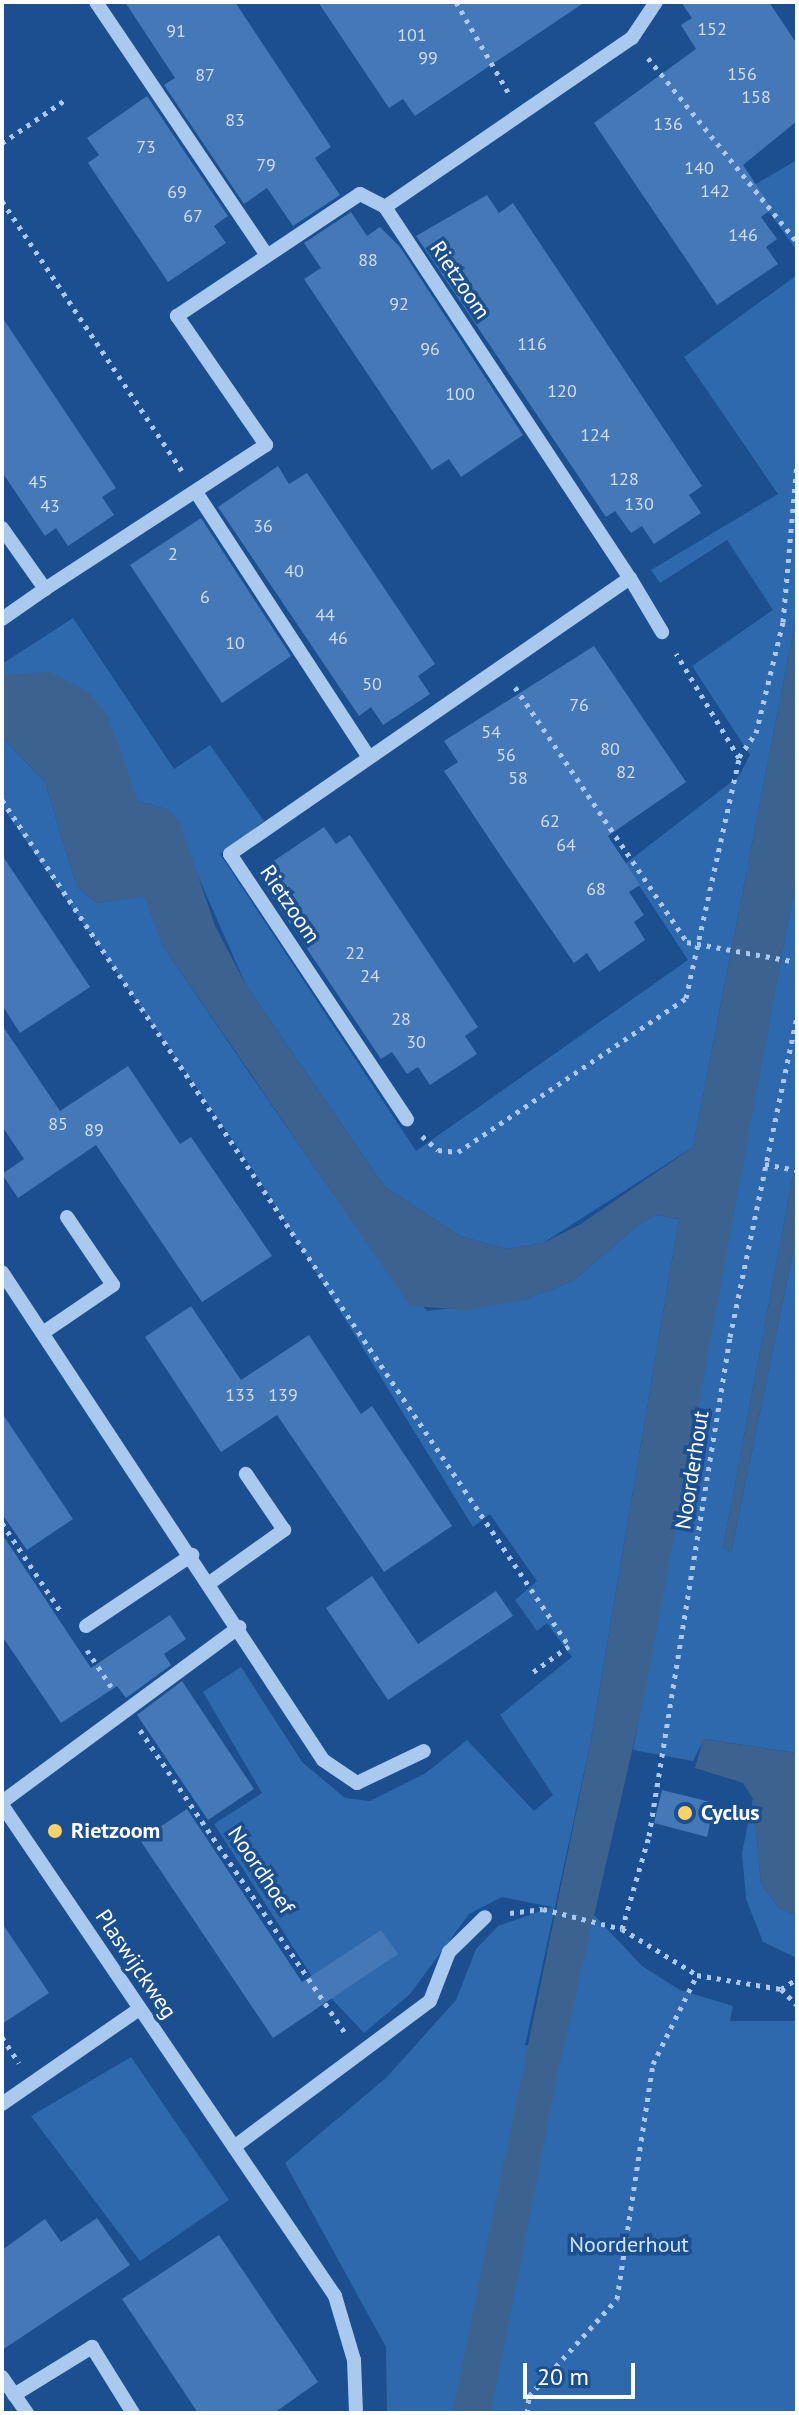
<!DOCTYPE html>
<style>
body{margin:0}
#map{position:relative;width:799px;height:2415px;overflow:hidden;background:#1b4f8f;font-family:"PT Sans",sans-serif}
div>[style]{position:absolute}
.green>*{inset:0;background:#2e69ad}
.water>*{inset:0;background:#3c6290}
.building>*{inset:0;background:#4478b7}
.path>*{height:5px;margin-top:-2.5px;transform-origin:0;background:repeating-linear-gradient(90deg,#a9c9ee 0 4px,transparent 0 10px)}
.minor>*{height:14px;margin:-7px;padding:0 7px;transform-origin:7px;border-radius:7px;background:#a9c9ee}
.dots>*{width:22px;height:22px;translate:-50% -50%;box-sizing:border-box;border:4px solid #1b4f8f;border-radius:50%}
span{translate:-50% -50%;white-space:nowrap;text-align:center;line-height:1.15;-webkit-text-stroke:7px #1b4f8f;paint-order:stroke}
.number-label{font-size:18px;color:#d0dded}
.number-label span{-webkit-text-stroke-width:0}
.street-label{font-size:22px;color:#fff}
.poi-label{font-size:22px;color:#fff;font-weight:700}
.left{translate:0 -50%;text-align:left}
.park-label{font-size:22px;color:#cfe3fa}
.frame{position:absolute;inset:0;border:4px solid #fff;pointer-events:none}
.scale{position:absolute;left:523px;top:2363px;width:112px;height:36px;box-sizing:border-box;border:4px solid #fff;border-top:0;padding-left:10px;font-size:24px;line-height:28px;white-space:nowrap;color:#fff;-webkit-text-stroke:6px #1b4f8f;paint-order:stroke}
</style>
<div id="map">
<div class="green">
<i style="clip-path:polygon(797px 160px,797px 251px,751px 187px)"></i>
<i style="clip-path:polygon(797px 275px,797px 613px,693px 1147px,543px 1243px,507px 1249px,460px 1236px,384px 1186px,246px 985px,169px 810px,138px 801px,125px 778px,108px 716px,2px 675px,2px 664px,73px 618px,174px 769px,210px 745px,264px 821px,220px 854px,416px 1151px,688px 960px,625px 864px,739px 776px,750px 755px,692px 666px,773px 610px,727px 540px,660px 583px,651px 570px,778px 494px,684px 357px)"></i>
<i style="clip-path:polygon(2px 737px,45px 782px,77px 887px,97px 903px,145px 896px,163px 946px,250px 1074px,357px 1228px,427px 1311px,524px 1300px,573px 1281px,639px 1224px,657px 1215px,679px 1219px,590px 1745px,525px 2046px,568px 2027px,593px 1914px,642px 1966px,680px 1990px,733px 2006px,730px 2021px,797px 2021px,797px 2413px,387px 2413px,386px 2347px,285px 2163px,387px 2077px,456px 2000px,476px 1949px,498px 1926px,552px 1907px,502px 1897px,469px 1914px,410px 1994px,364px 2033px,315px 1981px,214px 1824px,262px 1793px,203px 1692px,241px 1667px,302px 1762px,345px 1798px,370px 1801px,426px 1773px,467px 1740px,534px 1811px,553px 1795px,500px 1715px,572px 1657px,547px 1623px,537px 1631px,515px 1600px,537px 1581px,490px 1514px,473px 1527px,252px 1168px,2px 806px)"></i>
<i style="clip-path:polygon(797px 874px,797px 1154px,723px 1548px,731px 1553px,797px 1232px,797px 1753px,704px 1739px,693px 1761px,633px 1750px)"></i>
<i style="clip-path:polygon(753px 1798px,761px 1883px,779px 1908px,797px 1915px,797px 1958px,763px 1942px,746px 1899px,742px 1853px)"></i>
<i style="clip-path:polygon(131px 2057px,229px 2200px,140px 2261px,31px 2116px)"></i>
</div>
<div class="water">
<i style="clip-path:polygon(797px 613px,797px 874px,644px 1699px,558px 2072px,491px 2413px,452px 2413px,590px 1745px,679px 1219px,657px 1215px,639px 1224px,573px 1281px,524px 1300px,468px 1310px,410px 1306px,163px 946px,145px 897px,97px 903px,77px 887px,45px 782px,2px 737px,2px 675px,50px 672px,88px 691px,108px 716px,138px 801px,169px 810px,180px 823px,215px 926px,246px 985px,384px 1186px,460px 1236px,507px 1249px,543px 1243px,581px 1224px,693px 1147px)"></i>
<i style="clip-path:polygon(797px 1154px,797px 1232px,731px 1553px,723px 1548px)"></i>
<i style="clip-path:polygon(703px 1739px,797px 1753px,797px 1915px,779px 1908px,761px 1883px,753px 1799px,743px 1783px,695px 1768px)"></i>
</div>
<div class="building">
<i style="clip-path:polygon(125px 2px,235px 2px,331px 147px,315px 158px,340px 195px,293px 226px,267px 188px,244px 204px,164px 85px,175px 78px)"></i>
<i style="clip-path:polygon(318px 2px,585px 2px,415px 116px,403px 99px,389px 108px)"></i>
<i style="clip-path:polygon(681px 2px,769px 2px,797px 44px,797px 121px,743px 165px,772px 209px,761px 217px,777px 239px,766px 247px,778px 264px,717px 305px,594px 123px,696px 49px,681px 25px,692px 18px)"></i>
<i style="clip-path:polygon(147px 96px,228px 216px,214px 226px,226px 243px,168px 282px,88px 163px,99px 155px,87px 138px)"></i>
<i style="clip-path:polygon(487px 195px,499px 213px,513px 203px,702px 486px,689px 495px,701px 513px,654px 544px,642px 526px,631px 533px,615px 511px,606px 517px,416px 236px)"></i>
<i style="clip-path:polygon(351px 212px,367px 236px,380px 227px,400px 247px,523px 435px,461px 477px,449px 459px,432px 470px,304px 279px,321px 268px,304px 243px)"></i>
<i style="clip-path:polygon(2px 317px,116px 488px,102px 497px,114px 515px,68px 546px,56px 528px,45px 536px,2px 472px)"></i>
<i style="clip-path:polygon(278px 466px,289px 484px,307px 473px,435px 664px,418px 676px,430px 694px,383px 725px,371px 707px,359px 716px,218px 507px)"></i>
<i style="clip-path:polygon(201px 518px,291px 656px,222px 703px,130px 565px)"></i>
<i style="clip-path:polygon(594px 646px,686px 782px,608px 836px,640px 885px,629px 892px,644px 915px,634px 922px,645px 940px,599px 972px,587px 953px,574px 963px,502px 858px,444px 771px,458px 762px,444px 741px)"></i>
<i style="clip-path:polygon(324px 827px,336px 844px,350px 835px,478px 1027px,465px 1036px,477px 1054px,430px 1085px,418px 1067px,407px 1074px,392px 1052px,381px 1059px,256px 873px)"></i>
<i style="clip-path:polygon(2px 855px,90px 987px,20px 1033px,2px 1005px)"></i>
<i style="clip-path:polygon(2px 1025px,60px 1111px,128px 1066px,180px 1144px,191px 1137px,272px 1256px,202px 1302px,96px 1145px,18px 1198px,2px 1174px,24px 1159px,2px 1126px)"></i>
<i style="clip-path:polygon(191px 1306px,241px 1380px,309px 1335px,361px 1414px,372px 1406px,452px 1526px,384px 1572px,277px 1415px,221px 1452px,145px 1337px)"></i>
<i style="clip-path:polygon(2px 1413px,73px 1519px,27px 1550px,2px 1514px)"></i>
<i style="clip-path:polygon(2px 1534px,91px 1668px,170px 1615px,186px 1639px,164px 1654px,171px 1665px,126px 1698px,117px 1686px,61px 1723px,2px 1636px)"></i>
<i style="clip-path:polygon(372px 1576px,418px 1644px,496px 1591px,513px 1616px,388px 1700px,326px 1608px)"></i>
<i style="clip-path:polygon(182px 1681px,254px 1789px,208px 1820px,137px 1715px)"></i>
<i style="clip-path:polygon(662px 1790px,715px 1803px,707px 1837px,654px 1823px)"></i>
<i style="clip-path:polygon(187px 1809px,302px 1982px,381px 1930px,398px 1954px,273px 2038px,140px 1840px)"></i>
<i style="clip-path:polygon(2px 1923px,49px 1993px,2px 2024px)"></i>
<i style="clip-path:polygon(97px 2218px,130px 2265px,2px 2350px,2px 2250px,45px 2219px,61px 2242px)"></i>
<i style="clip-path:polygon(219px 2235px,318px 2382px,274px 2413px,198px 2413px,122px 2299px)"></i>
</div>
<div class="path">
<i style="left:456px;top:2px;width:104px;rotate:60deg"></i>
<i style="left:648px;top:58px;width:237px;rotate:51deg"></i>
<i style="left:2px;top:143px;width:76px;rotate:-34.3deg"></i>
<i style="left:2px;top:201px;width:324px;rotate:56.3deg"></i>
<i style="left:515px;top:687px;width:308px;rotate:56deg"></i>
<i style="left:687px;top:942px;width:112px;rotate:10.3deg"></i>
<i style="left:739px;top:757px;width:29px;rotate:-55deg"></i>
<i style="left:756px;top:733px;width:114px;rotate:-76.3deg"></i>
<i style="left:783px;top:622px;width:160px;rotate:-85deg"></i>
<i style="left:2px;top:800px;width:1018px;rotate:56.17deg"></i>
<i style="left:569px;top:1646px;width:49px;rotate:144.1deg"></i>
<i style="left:422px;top:1136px;width:21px;rotate:41deg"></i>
<i style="left:438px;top:1150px;width:20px;rotate:6deg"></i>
<i style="left:458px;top:1152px;width:275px;rotate:-34deg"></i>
<i style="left:686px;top:998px;width:246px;rotate:-77.5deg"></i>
<i style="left:739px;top:758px;width:122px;rotate:-121deg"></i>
<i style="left:765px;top:1164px;width:33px;rotate:11deg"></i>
<i style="left:2px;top:1523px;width:110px;rotate:56.5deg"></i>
<i style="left:87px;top:1650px;width:45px;rotate:56.7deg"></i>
<i style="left:140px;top:1730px;width:366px;rotate:55.9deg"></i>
<i style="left:510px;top:1913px;width:33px;rotate:-7deg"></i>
<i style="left:543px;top:1909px;width:81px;rotate:14.2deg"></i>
<i style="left:622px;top:1929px;width:88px;rotate:31.5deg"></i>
<i style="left:697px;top:1975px;width:85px;rotate:9.5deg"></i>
<i style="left:781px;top:1989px;width:23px;rotate:45deg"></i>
<i style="left:622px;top:1929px;width:97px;rotate:-73.8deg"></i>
<i style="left:649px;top:1836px;width:506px;rotate:-80.78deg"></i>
<i style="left:730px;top:1337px;width:328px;rotate:-78.2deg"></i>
<i style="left:781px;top:1989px;width:19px;rotate:-32deg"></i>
<i style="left:2px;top:2037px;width:31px;rotate:57deg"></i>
<i style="left:527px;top:2413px;width:17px;rotate:-83deg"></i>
<i style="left:529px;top:2396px;width:131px;rotate:-47.8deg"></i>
<i style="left:617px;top:2299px;width:238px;rotate:-81.3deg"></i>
<i style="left:653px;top:2064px;width:99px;rotate:-63.7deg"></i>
</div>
<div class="minor">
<i style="left:96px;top:2px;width:303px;rotate:56deg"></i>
<i style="left:385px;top:207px;width:445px;rotate:56.6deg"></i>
<i style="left:630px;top:578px;width:486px;rotate:145.4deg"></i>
<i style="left:230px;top:854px;width:319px;rotate:56.3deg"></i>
<i style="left:196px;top:492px;width:315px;rotate:56.9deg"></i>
<i style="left:2px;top:528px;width:75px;rotate:54.8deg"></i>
<i style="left:45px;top:589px;width:264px;rotate:-33.1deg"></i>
<i style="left:266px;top:445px;width:157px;rotate:-124.6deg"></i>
<i style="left:177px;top:316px;width:220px;rotate:-33.7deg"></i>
<i style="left:360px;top:194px;width:28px;rotate:27deg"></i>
<i style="left:385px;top:207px;width:299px;rotate:-34.4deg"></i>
<i style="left:632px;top:38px;width:43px;rotate:-56.3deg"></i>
<i style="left:630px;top:578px;width:63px;rotate:59.3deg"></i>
<i style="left:2px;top:619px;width:52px;rotate:-34.9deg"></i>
<i style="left:2px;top:1272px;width:584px;rotate:56.66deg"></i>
<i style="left:323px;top:1760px;width:41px;rotate:34.1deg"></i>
<i style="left:357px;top:1783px;width:74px;rotate:-25.5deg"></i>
<i style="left:47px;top:1330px;width:80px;rotate:-34.3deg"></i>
<i style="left:113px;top:1285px;width:82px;rotate:-124.1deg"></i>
<i style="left:211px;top:1582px;width:90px;rotate:-35.5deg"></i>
<i style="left:284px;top:1530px;width:68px;rotate:-124.2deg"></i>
<i style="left:86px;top:1626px;width:128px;rotate:-33.8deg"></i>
<i style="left:2px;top:1802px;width:295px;rotate:-36.4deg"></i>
<i style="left:2px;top:1805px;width:593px;rotate:55.85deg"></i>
<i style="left:335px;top:2296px;width:67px;rotate:73.5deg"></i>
<i style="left:354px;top:2360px;width:53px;rotate:87.8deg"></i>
<i style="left:2px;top:2104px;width:167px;rotate:-34.7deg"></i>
<i style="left:234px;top:2147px;width:244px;rotate:-36.7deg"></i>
<i style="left:430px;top:2001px;width:53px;rotate:-68.8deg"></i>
<i style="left:449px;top:1952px;width:50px;rotate:-44.2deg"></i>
<i style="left:2px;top:2377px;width:44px;rotate:55.2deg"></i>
<i style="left:14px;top:2395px;width:92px;rotate:-31.6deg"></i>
<i style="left:92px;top:2347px;width:78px;rotate:58.2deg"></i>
</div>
<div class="dots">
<i style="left:685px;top:1813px;background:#ffd166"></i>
<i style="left:55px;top:1831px;background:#ffd166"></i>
</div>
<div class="number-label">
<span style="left:712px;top:29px">152</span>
<span style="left:176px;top:31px">91</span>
<span style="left:412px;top:35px">101</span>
<span style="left:428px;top:58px">99</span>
<span style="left:742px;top:74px">156</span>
<span style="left:205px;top:75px">87</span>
<span style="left:756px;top:97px">158</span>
<span style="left:235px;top:120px">83</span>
<span style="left:668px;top:124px">136</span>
<span style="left:146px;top:147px">73</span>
<span style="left:266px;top:165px">79</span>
<span style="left:699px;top:168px">140</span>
<span style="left:715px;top:191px">142</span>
<span style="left:177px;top:192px">69</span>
<span style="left:193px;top:216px">67</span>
<span style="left:743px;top:235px">146</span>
<span style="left:368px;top:260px">88</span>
<span style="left:399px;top:304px">92</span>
<span style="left:532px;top:344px">116</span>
<span style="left:430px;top:349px">96</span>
<span style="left:562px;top:391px">120</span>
<span style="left:460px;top:394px">100</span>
<span style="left:595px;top:435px">124</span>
<span style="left:624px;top:479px">128</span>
<span style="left:38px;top:482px">45</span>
<span style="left:639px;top:504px">130</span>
<span style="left:50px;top:506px">43</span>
<span style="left:263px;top:526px">36</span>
<span style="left:173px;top:554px">2</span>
<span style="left:294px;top:571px">40</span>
<span style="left:205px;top:597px">6</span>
<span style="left:325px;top:615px">44</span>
<span style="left:338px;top:638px">46</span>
<span style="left:235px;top:643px">10</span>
<span style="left:372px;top:684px">50</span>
<span style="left:579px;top:705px">76</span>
<span style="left:491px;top:732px">54</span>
<span style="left:610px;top:749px">80</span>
<span style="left:506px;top:755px">56</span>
<span style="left:626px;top:772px">82</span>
<span style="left:518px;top:778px">58</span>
<span style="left:550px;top:821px">62</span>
<span style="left:566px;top:845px">64</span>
<span style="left:596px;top:889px">68</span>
<span style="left:355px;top:953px">22</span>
<span style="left:370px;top:976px">24</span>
<span style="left:401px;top:1019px">28</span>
<span style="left:416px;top:1042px">30</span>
<span style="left:58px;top:1124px">85</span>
<span style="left:94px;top:1130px">89</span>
<span style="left:240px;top:1395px">133</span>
<span style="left:283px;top:1395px">139</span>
</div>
<div class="street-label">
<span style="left:460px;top:280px;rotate:56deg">Rietzoom</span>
<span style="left:290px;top:904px;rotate:56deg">Rietzoom</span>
<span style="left:692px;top:1470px;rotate:-81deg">Noorderhout</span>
<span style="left:261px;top:1870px;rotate:56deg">Noordhoef</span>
<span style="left:136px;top:1964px;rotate:56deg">Plaswijckweg</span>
</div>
<div class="poi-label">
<span class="left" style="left:701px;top:1813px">Cyclus</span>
<span class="left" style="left:71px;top:1831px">Rietzoom</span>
</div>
<div class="park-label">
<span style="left:629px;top:2245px">Noorderhout</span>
</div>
<div class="frame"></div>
<div class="scale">20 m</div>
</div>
